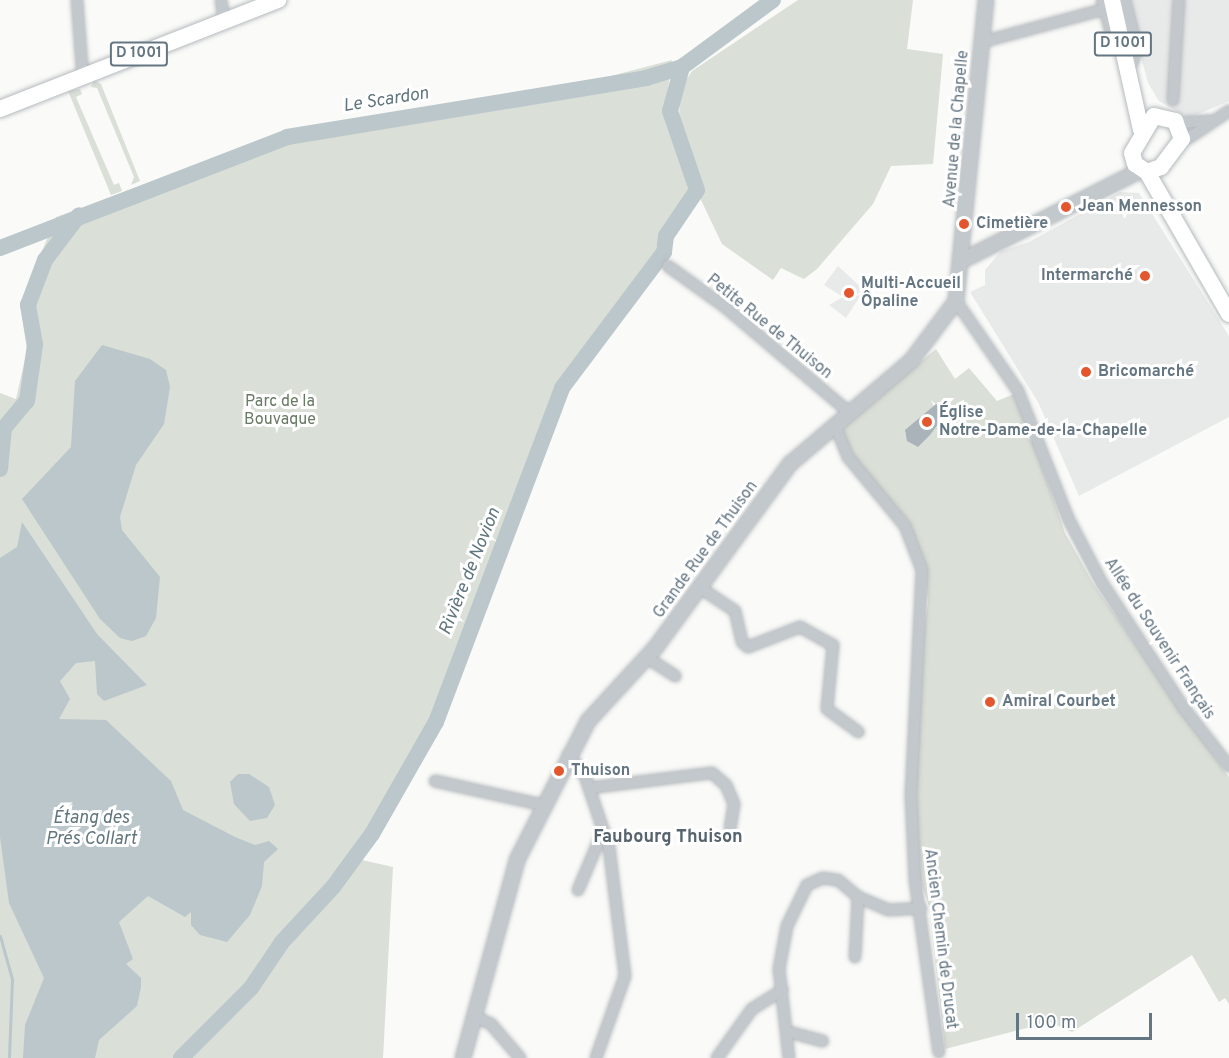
<!DOCTYPE html>
<meta charset="utf-8">
<style>
body{margin:0}
#map{position:relative;width:1229px;height:1058px;overflow:hidden;background:#fafaf8;font-family:Overpass,sans-serif}
div>[style]{position:absolute}
.built>*{inset:0;background:#e8e9e9}
.green>*{inset:0;background:#dadfd7}
.water>*{inset:0;background:#bbc7cb}
.stream>*{height:3px;margin:-1.5px;padding:0 1.5px;transform-origin:1.5px;border-radius:1.5px;background:#bbc7cb}
.river>*{height:16px;margin:-8px;padding:0 8px;transform-origin:8px;border-radius:8px;background:#bbc7cb}
.building>*{inset:0;background:#aab3b9}
.roads{filter:drop-shadow(0 0 2px #b5babe) drop-shadow(0 0 2px #b5babe)}
.minor>*{height:10px;margin:-5px;padding:0 5px;transform-origin:5px;border-radius:5px;background:#c3c8cc}
.tertiary>*{height:14px;margin:-7px;padding:0 7px;transform-origin:7px;border-radius:7px;background:#c3c8cc}
.primary>*{height:16px;margin:-8px;padding:0 8px;transform-origin:8px;border-radius:8px;background:#fff}
.dots>*{width:16px;height:16px;translate:-50% -50%;box-sizing:border-box;border:3px solid #fff;border-radius:50%}
span{translate:-50% -50%;white-space:nowrap;text-align:center;line-height:1.15;-webkit-text-stroke:6px #fff;paint-order:stroke}
.shield-label span{padding:2px 4px;background:#fff;border:2px solid;border-radius:4px;-webkit-text-stroke-width:0}
.shield-label{font-size:15px;color:#657683;font-weight:700}
.street-label{font-size:16px;color:#657683}
.poi-label{font-size:16px;color:#657683;font-weight:700}
.left{translate:0 -50%;text-align:left}
.right{translate:-100% -50%;text-align:right}
.park-label{font-size:16px;color:#687a64}
.water-label{font-size:18px;color:#60757c;font-style:italic}
.neighbourhood-label{font-size:18px;color:#57646e;font-weight:700}
.scale{position:absolute;left:1016px;top:1013px;width:136px;height:27px;box-sizing:border-box;border:3px solid #657683;border-top:0;padding-left:8px;font-size:18px;line-height:21px;white-space:nowrap;color:#657683;-webkit-text-stroke:4px #fff;paint-order:stroke}
</style>
<div id="map">
<div class="built">
<i style="clip-path:polygon(1126px 0,1229px 0,1229px 101px,1189px 118px,1159px 101px,1148px 83px)"></i>
<i style="clip-path:polygon(1120px 192px,1139px 193px,1229px 336px,1229px 417px,1079px 496px,1038px 402px,970px 292px,985px 285px,985px 270px,1001px 251px,1029px 242px)"></i>
<i style="clip-path:polygon(838px 266px,864px 290px,846px 318px,829px 305px,843px 297px,824px 285px)"></i>
</div>
<div class="green">
<i style="clip-path:polygon(798px 0,913px 0,907px 49px,943px 54px,933px 164px,891px 166px,873px 204px,817px 269px,804px 279px,781px 268px,773px 280px,722px 244px,700px 198px,699px 174px,679px 120px,680px 89px,692px 71px)"></i>
<i style="clip-path:polygon(672px 60px,665px 111px,690px 195px,661px 233px,656px 248px,665px 257px,566px 391px,438px 724px,397px 788px,362px 860px,393px 867px,383px 1058px,0 1058px,0 393px,16px 399px,27px 350px,20px 305px,56px 217px,289px 131px,607px 77px)"></i>
<i style="clip-path:polygon(94px 80px,101px 84px,140px 181px,131px 185px,134px 177px,97px 88px,91px 87px)"></i>
<i style="clip-path:polygon(80px 89px,82px 94px,76px 97px,114px 185px,119px 183px,122px 191px,111px 195px,68px 91px)"></i>
<i style="clip-path:polygon(evenodd,936px 349px,955px 379px,969px 368px,997px 401px,1014px 394px,1027px 427px,1022px 434px,1034px 443px,1065px 533px,1094px 585px,1229px 777px,1229px 1004px,1225px 998px,1219px 1002px,1192px 955px,1072px 1032px,1050px 1022px,945px 1049px,929px 906px,919px 877px,916px 806px,920px 653px,928px 603px,925px 563px,908px 521px,854px 459px,843px 432px,847px 422px,936px 349px,931px 400px,946px 413px,916px 446px,905px 433px,935px 409px,931px 400px)"></i>
</div>
<div class="water">
<i style="clip-path:polygon(102px 345px,150px 359px,166px 370px,170px 387px,164px 424px,136px 465px,120px 517px,122px 530px,160px 577px,156px 618px,146px 636px,132px 641px,120px 638px,100px 619px,22px 499px,71px 447px,75px 381px)"></i>
<i style="clip-path:polygon(22px 522px,97px 634px,147px 685px,104px 701px,97px 694px,95px 661px,76px 663px,60px 681px,70px 699px,59px 719px,106px 720px,171px 781px,183px 810px,235px 837px,255px 845px,269px 841px,278px 849px,264px 862px,262px 886px,250px 915px,227px 942px,200px 935px,191px 925px,191px 912px,185px 917px,148px 896px,119px 922px,133px 959px,126px 964px,141px 978px,141px 987px,137px 1006px,99px 1040px,95px 1058px,23px 1058px,25px 1025px,44px 978px,9px 903px,0 837px,0 558px,17px 547px)"></i>
<i style="clip-path:polygon(238px 774px,249px 774px,269px 787px,275px 805px,267px 818px,250px 821px,234px 804px,230px 782px)"></i>
</div>
<div class="stream">
<i style="left:0;top:936px;width:45px;rotate:74.4deg"></i>
<i style="left:12px;top:979px;width:79px;rotate:92.2deg"></i>
</div>
<div class="river">
<i style="left:0;top:248px;width:308px;rotate:-21.1deg"></i>
<i style="left:287px;top:137px;width:364px;rotate:-9.3deg"></i>
<i style="left:646px;top:78px;width:38px;rotate:-17deg"></i>
<i style="left:682px;top:67px;width:113px;rotate:-36.4deg"></i>
<i style="left:0;top:469px;width:41px;rotate:-84.4deg"></i>
<i style="left:4px;top:428px;width:35px;rotate:-50deg"></i>
<i style="left:27px;top:401px;width:57px;rotate:-81.9deg"></i>
<i style="left:35px;top:345px;width:41px;rotate:-99.9deg"></i>
<i style="left:28px;top:305px;width:48px;rotate:-69.3deg"></i>
<i style="left:45px;top:260px;width:56px;rotate:-52.9deg"></i>
<i style="left:181px;top:1058px;width:99px;rotate:-45deg"></i>
<i style="left:251px;top:988px;width:55px;rotate:-56deg"></i>
<i style="left:282px;top:942px;width:75px;rotate:-47.2deg"></i>
<i style="left:333px;top:887px;width:66px;rotate:-53.7deg"></i>
<i style="left:372px;top:834px;width:129px;rotate:-60.3deg"></i>
<i style="left:436px;top:722px;width:357px;rotate:-69.3deg"></i>
<i style="left:562px;top:388px;width:170px;rotate:-53.1deg"></i>
<i style="left:664px;top:252px;width:16px;rotate:-83deg"></i>
<i style="left:666px;top:236px;width:55px;rotate:-56deg"></i>
<i style="left:697px;top:190px;width:83px;rotate:-108.9deg"></i>
<i style="left:670px;top:111px;width:46px;rotate:-74.7deg"></i>
</div>
<div class="building">
<i style="clip-path:polygon(936px 404px,946px 413px,930px 435px,918px 447px,907px 441px,905px 430px)"></i>
</div>
<div class="roads">
<div class="minor">
<i style="left:77px;top:0;width:67px;rotate:85.7deg"></i>
<i style="left:221px;top:0;width:12px;rotate:81deg"></i>
<i style="left:1102px;top:0;width:45px;rotate:74.4deg"></i>
<i style="left:1125px;top:0;width:50px;rotate:76.2deg"></i>
<i style="left:1137px;top:49px;width:21px;rotate:109deg"></i>
<i style="left:982px;top:42px;width:127px;rotate:-15deg"></i>
<i style="left:1173px;top:100px;width:100px;rotate:-86.6deg"></i>
<i style="left:1177px;top:123px;width:32px;rotate:-4deg"></i>
<i style="left:1181px;top:143px;width:58px;rotate:-33.7deg"></i>
<i style="left:668px;top:266px;width:70px;rotate:35.7deg"></i>
<i style="left:725px;top:307px;width:164px;rotate:40.3deg"></i>
<i style="left:956px;top:301px;width:109px;rotate:55.4deg"></i>
<i style="left:1018px;top:391px;width:136px;rotate:68.5deg"></i>
<i style="left:1068px;top:518px;width:73px;rotate:62.4deg"></i>
<i style="left:1102px;top:583px;width:148px;rotate:56.8deg"></i>
<i style="left:1183px;top:707px;width:75px;rotate:52.1deg"></i>
<i style="left:835px;top:425px;width:35px;rotate:68deg"></i>
<i style="left:848px;top:457px;width:89px;rotate:50.4deg"></i>
<i style="left:905px;top:526px;width:47px;rotate:68.9deg"></i>
<i style="left:922px;top:570px;width:226px;rotate:92.8deg"></i>
<i style="left:911px;top:796px;width:84px;rotate:87.3deg"></i>
<i style="left:915px;top:880px;width:174px;rotate:82.1deg"></i>
<i style="left:699px;top:587px;width:43px;rotate:33.7deg"></i>
<i style="left:735px;top:611px;width:32px;rotate:77deg"></i>
<i style="left:742px;top:642px;width:8px;rotate:40deg"></i>
<i style="left:748px;top:647px;width:56px;rotate:-21deg"></i>
<i style="left:800px;top:627px;width:38px;rotate:29deg"></i>
<i style="left:833px;top:645px;width:64px;rotate:95.4deg"></i>
<i style="left:827px;top:709px;width:39px;rotate:36deg"></i>
<i style="left:646px;top:657px;width:35px;rotate:33deg"></i>
<i style="left:568px;top:754px;width:28px;rotate:52deg"></i>
<i style="left:585px;top:776px;width:75px;rotate:71.3deg"></i>
<i style="left:609px;top:847px;width:130px;rotate:82.9deg"></i>
<i style="left:625px;top:976px;width:87px;rotate:109.5deg"></i>
<i style="left:435px;top:781px;width:111px;rotate:12.5deg"></i>
<i style="left:589px;top:788px;width:124px;rotate:-7deg"></i>
<i style="left:712px;top:773px;width:18px;rotate:41deg"></i>
<i style="left:726px;top:785px;width:21px;rotate:67deg"></i>
<i style="left:734px;top:804px;width:24px;rotate:99deg"></i>
<i style="left:578px;top:890px;width:64px;rotate:-67deg"></i>
<i style="left:855px;top:957px;width:60px;rotate:-87.1deg"></i>
<i style="left:476px;top:1017px;width:17px;rotate:25deg"></i>
<i style="left:491px;top:1024px;width:45px;rotate:49.5deg"></i>
<i style="left:789px;top:1032px;width:35px;rotate:15deg"></i>
<i style="left:717px;top:1058px;width:60px;rotate:-54.5deg"></i>
<i style="left:752px;top:1009px;width:36px;rotate:-32deg"></i>
<i style="left:789px;top:1058px;width:90px;rotate:-96.4deg"></i>
<i style="left:779px;top:969px;width:44px;rotate:-79.5deg"></i>
<i style="left:787px;top:926px;width:46px;rotate:-64deg"></i>
<i style="left:807px;top:885px;width:17px;rotate:-24deg"></i>
<i style="left:823px;top:878px;width:15px;rotate:8deg"></i>
<i style="left:838px;top:880px;width:26px;rotate:40deg"></i>
<i style="left:858px;top:897px;width:33px;rotate:23deg"></i>
<i style="left:888px;top:910px;width:33px;rotate:-3deg"></i>
</div>
<div class="tertiary">
<i style="left:961px;top:261px;width:202px;rotate:-26.8deg"></i>
<i style="left:463px;top:1058px;width:205px;rotate:-74.7deg"></i>
<i style="left:517px;top:860px;width:156px;rotate:-62.9deg"></i>
<i style="left:588px;top:721px;width:100px;rotate:-47.4deg"></i>
<i style="left:656px;top:647px;width:227px;rotate:-53.8deg"></i>
<i style="left:790px;top:464px;width:159px;rotate:-40.4deg"></i>
<i style="left:911px;top:361px;width:75px;rotate:-53.1deg"></i>
<i style="left:956px;top:301px;width:302px;rotate:-84.3deg"></i>
</div>
<div class="primary">
<i style="left:1112px;top:0;width:133px;rotate:77.4deg"></i>
<i style="left:0;top:109px;width:299px;rotate:-21.4deg"></i>
<i style="left:1154px;top:116px;width:22px;rotate:13deg"></i>
<i style="left:1175px;top:121px;width:19px;rotate:69deg"></i>
<i style="left:1182px;top:139px;width:35px;rotate:127deg"></i>
<i style="left:1161px;top:167px;width:15px;rotate:160deg"></i>
<i style="left:1147px;top:172px;width:14px;rotate:-146deg"></i>
<i style="left:1135px;top:164px;width:11px;rotate:-105deg"></i>
<i style="left:1132px;top:153px;width:43px;rotate:-59.3deg"></i>
<i style="left:1147px;top:172px;width:164px;rotate:60deg"></i>
</div>
</div>
<div class="dots">
<i style="left:1066px;top:207px;background:#e4572e"></i>
<i style="left:964px;top:224px;background:#e4572e"></i>
<i style="left:1145px;top:276px;background:#e4572e"></i>
<i style="left:849px;top:293px;background:#e4572e"></i>
<i style="left:1086px;top:372px;background:#e4572e"></i>
<i style="left:927px;top:422px;background:#e4572e"></i>
<i style="left:990px;top:702px;background:#e4572e"></i>
<i style="left:559px;top:771px;background:#e4572e"></i>
</div>
<div class="shield-label">
<span style="left:1123px;top:44px">D 1001</span>
<span style="left:139px;top:54px">D 1001</span>
</div>
<div class="street-label">
<span style="left:957px;top:129px;rotate:-85deg">Avenue de la Chapelle</span>
<span style="left:769px;top:327px;rotate:39deg">Petite Rue de Thuison</span>
<span style="left:706px;top:550px;rotate:-54deg">Grande Rue de Thuison</span>
<span style="left:1159px;top:639px;rotate:57deg">Allée du Souvenir Français</span>
<span style="left:940px;top:939px;rotate:83deg">Ancien Chemin de Drucat</span>
</div>
<div class="poi-label">
<span class="left" style="left:1078px;top:207px">Jean Mennesson</span>
<span class="left" style="left:976px;top:224px">Cimetière</span>
<span class="right" style="left:1133px;top:276px">Intermarché</span>
<span class="left" style="left:861px;top:293px">Multi-Accueil<br>Ôpaline</span>
<span class="left" style="left:1098px;top:372px">Bricomarché</span>
<span class="left" style="left:939px;top:422px">Église<br>Notre-Dame-de-la-Chapelle</span>
<span class="left" style="left:1002px;top:702px">Amiral Courbet</span>
<span class="left" style="left:571px;top:771px">Thuison</span>
</div>
<div class="park-label">
<span style="left:280px;top:411px">Parc de la<br>Bouvaque</span>
</div>
<div class="water-label">
<span style="left:386px;top:101px;rotate:-9deg">Le Scardon</span>
<span style="left:471px;top:572px;rotate:-68deg">Rivière de Novion</span>
<span style="left:91px;top:830px">Étang des<br>Prés Collart</span>
</div>
<div class="neighbourhood-label">
<span style="left:668px;top:838px">Faubourg Thuison</span>
</div>
<div class="scale">100 m</div>
</div>
